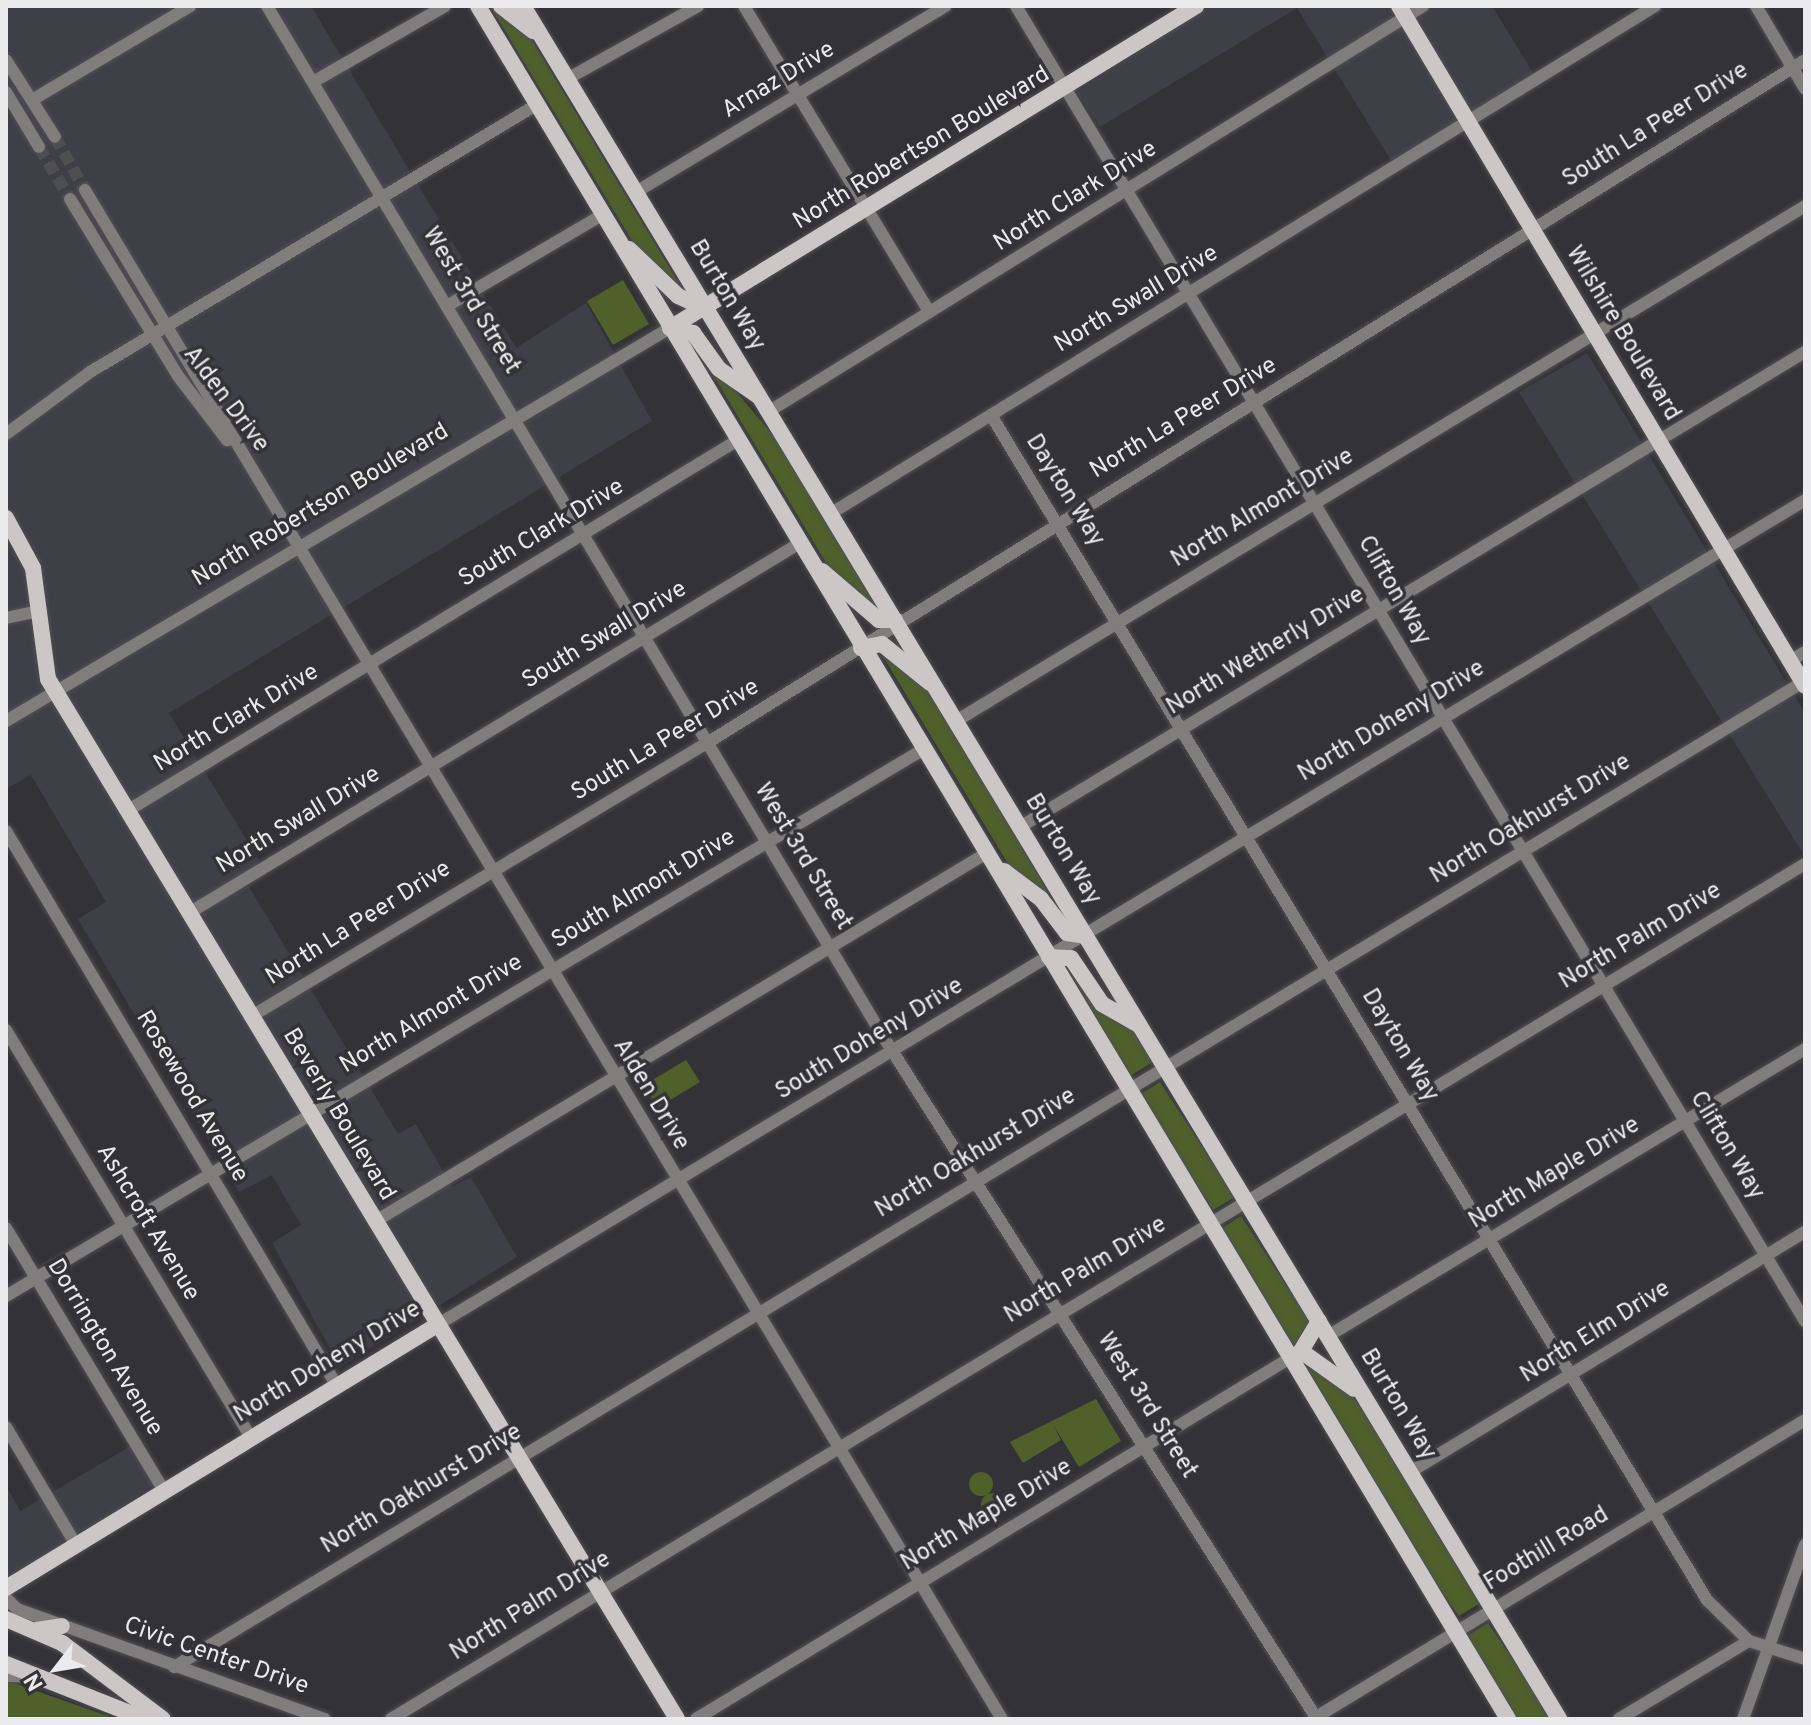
<!DOCTYPE html>
<style>
body{margin:0}
#map{position:relative;width:1811px;height:1725px;overflow:hidden;background:#333337;font-family:Overpass,sans-serif}
div>[style]{position:absolute}
.built>*{inset:0;background:#3e3f47}
.green>*{inset:0;background:#4f602b}
.round{border-radius:50%}
.minor-tunnel>*{height:12px;margin-top:-6px;transform-origin:0;background:repeating-linear-gradient(90deg,#4f4f52 0 12px,transparent 0 18px)}
.roads{filter:drop-shadow(0 0 2px #505054) drop-shadow(0 0 2px #505054)}
.minor>*{height:12px;margin:-6px;padding:0 6px;transform-origin:6px;border-radius:6px;background:#807d7d}
.major>*{height:16px;margin:-8px;padding:0 8px;transform-origin:8px;border-radius:8px;background:#ccc7c7}
span{translate:-50% -50%;white-space:nowrap;text-align:center;line-height:1.15;-webkit-text-stroke:7px #333337;paint-order:stroke}
.street-label{font-size:24px;color:#ebebed}
.frame{position:absolute;inset:0;border:8px solid #ebebed;pointer-events:none}
.north{position:absolute;left:16px;top:1629px;width:80px;height:80px;-webkit-text-stroke:6px #333337;paint-order:stroke;rotate:239deg;font-size:22px;font-weight:700;line-height:32px;text-align:center;color:#ebebed}
.north::after{content:'';display:block;margin:auto;width:28px;height:36px;background:#ebebed;clip-path:polygon(50% 0,100% 100%,50% 72%,0 100%)}
</style>
<div id="map">
<div class="built">
<i style="clip-path:polygon(6px 6px,311px 6px,516px 348px,586px 303px,652px 421px,169px 713px,266px 872px,246px 882px,398px 1134px,416px 1124px,452px 1187px,471px 1177px,517px 1257px,340px 1367px,272px 1243px,301px 1225px,272px 1175px,239px 1192px,78px 919px,106px 902px,31px 775px,6px 789px)"></i>
<i style="clip-path:polygon(1210px 6px,1492px 6px,1535px 76px,1392px 162px,1297px 8px,1100px 127px,1077px 92px)"></i>
<i style="clip-path:polygon(1587px 353px,1805px 713px,1805px 857px,1519px 392px)"></i>
<i style="clip-path:polygon(136px 1443px,158px 1481px,6px 1587px,6px 1485px,20px 1511px)"></i>
</div>
<div class="green">
<i style="clip-path:polygon(490px 6px,527px 32px,683px 290px,634px 244px)"></i>
<i style="clip-path:polygon(623px 280px,649px 324px,613px 345px,587px 301px)"></i>
<i style="clip-path:polygon(692px 340px,784px 448px,885px 615px,834px 576px)"></i>
<i style="clip-path:polygon(878px 648px,930px 690px,1067px 925px,1016px 877px)"></i>
<i style="clip-path:polygon(1070px 971px,1139px 1037px,1153px 1062px,1128px 1077px)"></i>
<i style="clip-path:polygon(686px 1060px,700px 1082px,657px 1108px,644px 1085px)"></i>
<i style="clip-path:polygon(1160px 1082px,1235px 1197px,1213px 1210px,1139px 1095px)"></i>
<i style="clip-path:polygon(1241px 1216px,1313px 1326px,1293px 1349px,1220px 1229px)"></i>
<i style="clip-path:polygon(1311px 1362px,1343px 1384px,1365px 1413px,1480px 1603px,1459px 1616px,1424px 1567px,1303px 1367px)"></i>
<i style="clip-path:polygon(1096px 1399px,1121px 1441px,1079px 1467px,1054px 1426px,1061px 1440px,1023px 1463px,1010px 1442px)"></i>
<i class="round" style="left:969px;top:1472px;width:24px;height:24px"></i>
<i class="round" style="left:981px;top:1493px;width:24px;height:24px"></i>
<i style="clip-path:polygon(1488px 1623px,1523px 1674px,1550px 1719px,1517px 1719px,1467px 1636px)"></i>
<i style="clip-path:polygon(6px 1683px,14px 1683px,116px 1719px,6px 1719px)"></i>
</div>
<div class="minor-tunnel">
<i style="left:55px;top:137px;width:61px;rotate:60.5deg"></i>
<i style="left:39px;top:147px;width:61px;rotate:59.2deg"></i>
</div>
<div class="roads">
<div class="minor">
<i style="left:267px;top:6px;width:1202px;rotate:59.13deg"></i>
<i style="left:884px;top:1038px;width:807px;rotate:57.55deg"></i>
<i style="left:744px;top:6px;width:358px;rotate:58.8deg"></i>
<i style="left:1016px;top:6px;width:1534px;rotate:59.04deg"></i>
<i style="left:1756px;top:6px;width:96px;rotate:59.4deg"></i>
<i style="left:6px;top:60px;width:91px;rotate:57.5deg"></i>
<i style="left:567px;top:79px;width:150px;rotate:-29.1deg"></i>
<i style="left:313px;top:82px;width:152px;rotate:-29.9deg"></i>
<i style="left:6px;top:92px;width:64px;rotate:59deg"></i>
<i style="left:32px;top:100px;width:184px;rotate:-30.7deg"></i>
<i style="left:85px;top:190px;width:1783px;rotate:59.05deg"></i>
<i style="left:636px;top:192px;width:361px;rotate:-31deg"></i>
<i style="left:70px;top:199px;width:207px;rotate:58.6deg"></i>
<i style="left:178px;top:376px;width:81px;rotate:52.6deg"></i>
<i style="left:447px;top:306px;width:182px;rotate:-30.4deg"></i>
<i style="left:768px;top:412px;width:771px;rotate:-31.79deg"></i>
<i style="left:991px;top:415px;width:1385px;rotate:58.86deg"></i>
<i style="left:1707px;top:1600px;width:59px;rotate:44.3deg"></i>
<i style="left:1749px;top:1641px;width:59px;rotate:17.8deg"></i>
<i style="left:6px;top:434px;width:104px;rotate:-36.4deg"></i>
<i style="left:90px;top:372px;width:522px;rotate:-30.89deg"></i>
<i style="left:830px;top:514px;width:969px;rotate:-31.62deg"></i>
<i style="left:6px;top:618px;width:33px;rotate:-12deg"></i>
<i style="left:1790px;top:661px;width:17px;rotate:-31deg"></i>
<i style="left:6px;top:721px;width:772px;rotate:-30.62deg"></i>
<i style="left:956px;top:721px;width:993px;rotate:-31.24deg"></i>
<i style="left:127px;top:811px;width:715px;rotate:-31.27deg"></i>
<i style="left:1020px;top:827px;width:918px;rotate:-31.18deg"></i>
<i style="left:6px;top:831px;width:646px;rotate:59.19deg"></i>
<i style="left:189px;top:913px;width:714px;rotate:-31.2deg"></i>
<i style="left:250px;top:1017px;width:533px;rotate:-30.95deg"></i>
<i style="left:707px;top:743px;width:1293px;rotate:-31.88deg"></i>
<i style="left:6px;top:1030px;width:476px;rotate:59deg"></i>
<i style="left:374px;top:1222px;width:715px;rotate:-31.05deg"></i>
<i style="left:6px;top:1228px;width:307px;rotate:59deg"></i>
<i style="left:6px;top:1296px;width:1069px;rotate:-30.79deg"></i>
<i style="left:437px;top:1325px;width:1598px;rotate:-31.09deg"></i>
<i style="left:1328px;top:1336px;width:557px;rotate:-31.03deg"></i>
<i style="left:6px;top:1427px;width:137px;rotate:59.3deg"></i>
<i style="left:1410px;top:1472px;width:462px;rotate:-31.3deg"></i>
<i style="left:6px;top:1598px;width:16px;rotate:45deg"></i>
<i style="left:17px;top:1609px;width:327px;rotate:19.7deg"></i>
<i style="left:174px;top:1667px;width:1904px;rotate:-31.16deg"></i>
<i style="left:6px;top:1676px;width:25px;rotate:2deg"></i>
<i style="left:391px;top:1719px;width:1652px;rotate:-31.16deg"></i>
<i style="left:696px;top:1719px;width:701px;rotate:-31.29deg"></i>
<i style="left:1313px;top:1719px;width:576px;rotate:-31.29deg"></i>
<i style="left:1619px;top:1719px;width:152px;rotate:-31deg"></i>
<i style="left:1743px;top:1719px;width:185px;rotate:-70.4deg"></i>
</div>
<div class="major">
<i style="left:478px;top:6px;width:1999px;rotate:58.98deg"></i>
<i style="left:501px;top:6px;width:41px;rotate:38deg"></i>
<i style="left:523px;top:6px;width:2002px;rotate:58.83deg"></i>
<i style="left:1399px;top:6px;width:792px;rotate:59.16deg"></i>
<i style="left:629px;top:249px;width:68px;rotate:43.8deg"></i>
<i style="left:678px;top:296px;width:31px;rotate:25deg"></i>
<i style="left:670px;top:328px;width:617px;rotate:-31.47deg"></i>
<i style="left:670px;top:328px;width:24px;rotate:12deg"></i>
<i style="left:693px;top:333px;width:44px;rotate:54.2deg"></i>
<i style="left:719px;top:369px;width:47px;rotate:34.7deg"></i>
<i style="left:6px;top:518px;width:57px;rotate:61.6deg"></i>
<i style="left:33px;top:568px;width:112px;rotate:82.3deg"></i>
<i style="left:48px;top:679px;width:1215px;rotate:58.83deg"></i>
<i style="left:822px;top:571px;width:75px;rotate:40.7deg"></i>
<i style="left:879px;top:620px;width:16px"></i>
<i style="left:861px;top:648px;width:21px;rotate:-11deg"></i>
<i style="left:882px;top:644px;width:62px;rotate:39.1deg"></i>
<i style="left:1004px;top:871px;width:46px;rotate:37.1deg"></i>
<i style="left:1041px;top:899px;width:43px;rotate:52.6deg"></i>
<i style="left:1067px;top:933px;width:19px;rotate:9deg"></i>
<i style="left:1049px;top:957px;width:22px;rotate:3deg"></i>
<i style="left:1071px;top:958px;width:55px;rotate:56deg"></i>
<i style="left:1102px;top:1004px;width:43px;rotate:29.6deg"></i>
<i style="left:1319px;top:1321px;width:35px;rotate:121deg"></i>
<i style="left:1301px;top:1351px;width:65px;rotate:35.6deg"></i>
<i style="left:6px;top:1588px;width:505px;rotate:-31.39deg"></i>
<i style="left:6px;top:1619px;width:61px;rotate:23.2deg"></i>
<i style="left:62px;top:1643px;width:126px;rotate:37deg"></i>
<i style="left:37px;top:1630px;width:25px;rotate:-9deg"></i>
<i style="left:6px;top:1664px;width:149px;rotate:21.6deg"></i>
</div>
</div>
<div class="street-label">
<span style="left:779px;top:81px;rotate:-31deg">Arnaz Drive</span>
<span style="left:1656px;top:126px;rotate:-32deg">South La Peer Drive</span>
<span style="left:922px;top:149px;rotate:-31deg">North Robertson Boulevard</span>
<span style="left:1076px;top:197px;rotate:-32deg">North Clark Drive</span>
<span style="left:726px;top:296px;rotate:59deg">Burton Way</span>
<span style="left:1137px;top:300px;rotate:-31deg">North Swall Drive</span>
<span style="left:470px;top:301px;rotate:59deg">West 3rd Street</span>
<span style="left:1622px;top:334px;rotate:59deg">Wilshire Boulevard</span>
<span style="left:225px;top:400px;rotate:53deg">Alden Drive</span>
<span style="left:1184px;top:419px;rotate:-31deg">North La Peer Drive</span>
<span style="left:1064px;top:491px;rotate:58deg">Dayton Way</span>
<span style="left:321px;top:506px;rotate:-31deg">North Robertson Boulevard</span>
<span style="left:1263px;top:509px;rotate:-31deg">North Almont Drive</span>
<span style="left:542px;top:534px;rotate:-31deg">South Clark Drive</span>
<span style="left:1393px;top:591px;rotate:60deg">Clifton Way</span>
<span style="left:605px;top:636px;rotate:-31deg">South Swall Drive</span>
<span style="left:1266px;top:652px;rotate:-31deg">North Wetherly Drive</span>
<span style="left:237px;top:719px;rotate:-31deg">North Clark Drive</span>
<span style="left:1392px;top:722px;rotate:-31deg">North Doheny Drive</span>
<span style="left:666px;top:741px;rotate:-31deg">South La Peer Drive</span>
<span style="left:1531px;top:820px;rotate:-31deg">North Oakhurst Drive</span>
<span style="left:299px;top:821px;rotate:-31deg">North Swall Drive</span>
<span style="left:1062px;top:850px;rotate:59deg">Burton Way</span>
<span style="left:802px;top:857px;rotate:59deg">West 3rd Street</span>
<span style="left:644px;top:890px;rotate:-31deg">South Almont Drive</span>
<span style="left:359px;top:924px;rotate:-32deg">North La Peer Drive</span>
<span style="left:1641px;top:937px;rotate:-31deg">North Palm Drive</span>
<span style="left:432px;top:1015px;rotate:-31deg">North Almont Drive</span>
<span style="left:870px;top:1040px;rotate:-31deg">South Doheny Drive</span>
<span style="left:1399px;top:1046px;rotate:59deg">Dayton Way</span>
<span style="left:650px;top:1095px;rotate:59deg">Alden Drive</span>
<span style="left:191px;top:1097px;rotate:59deg">Rosewood Avenue</span>
<span style="left:338px;top:1115px;rotate:59deg">Beverly Boulevard</span>
<span style="left:1726px;top:1146px;rotate:59deg">Clifton Way</span>
<span style="left:976px;top:1154px;rotate:-31deg">North Oakhurst Drive</span>
<span style="left:1555px;top:1174px;rotate:-31deg">North Maple Drive</span>
<span style="left:147px;top:1223px;rotate:59deg">Ashcroft Avenue</span>
<span style="left:1086px;top:1271px;rotate:-31deg">North Palm Drive</span>
<span style="left:1596px;top:1333px;rotate:-32deg">North Elm Drive</span>
<span style="left:104px;top:1348px;rotate:59deg">Dorrington Avenue</span>
<span style="left:328px;top:1363px;rotate:-31deg">North Doheny Drive</span>
<span style="left:1397px;top:1405px;rotate:59deg">Burton Way</span>
<span style="left:1146px;top:1406px;rotate:58deg">West 3rd Street</span>
<span style="left:422px;top:1490px;rotate:-31deg">North Oakhurst Drive</span>
<span style="left:987px;top:1516px;rotate:-31deg">North Maple Drive</span>
<span style="left:1547px;top:1550px;rotate:-31deg">Foothill Road</span>
<span style="left:531px;top:1607px;rotate:-32deg">North Palm Drive</span>
<span style="left:216px;top:1657px;rotate:19deg">Civic Center Drive</span>
</div>
<div class="frame"></div>
<div class="north">N</div>
</div>
